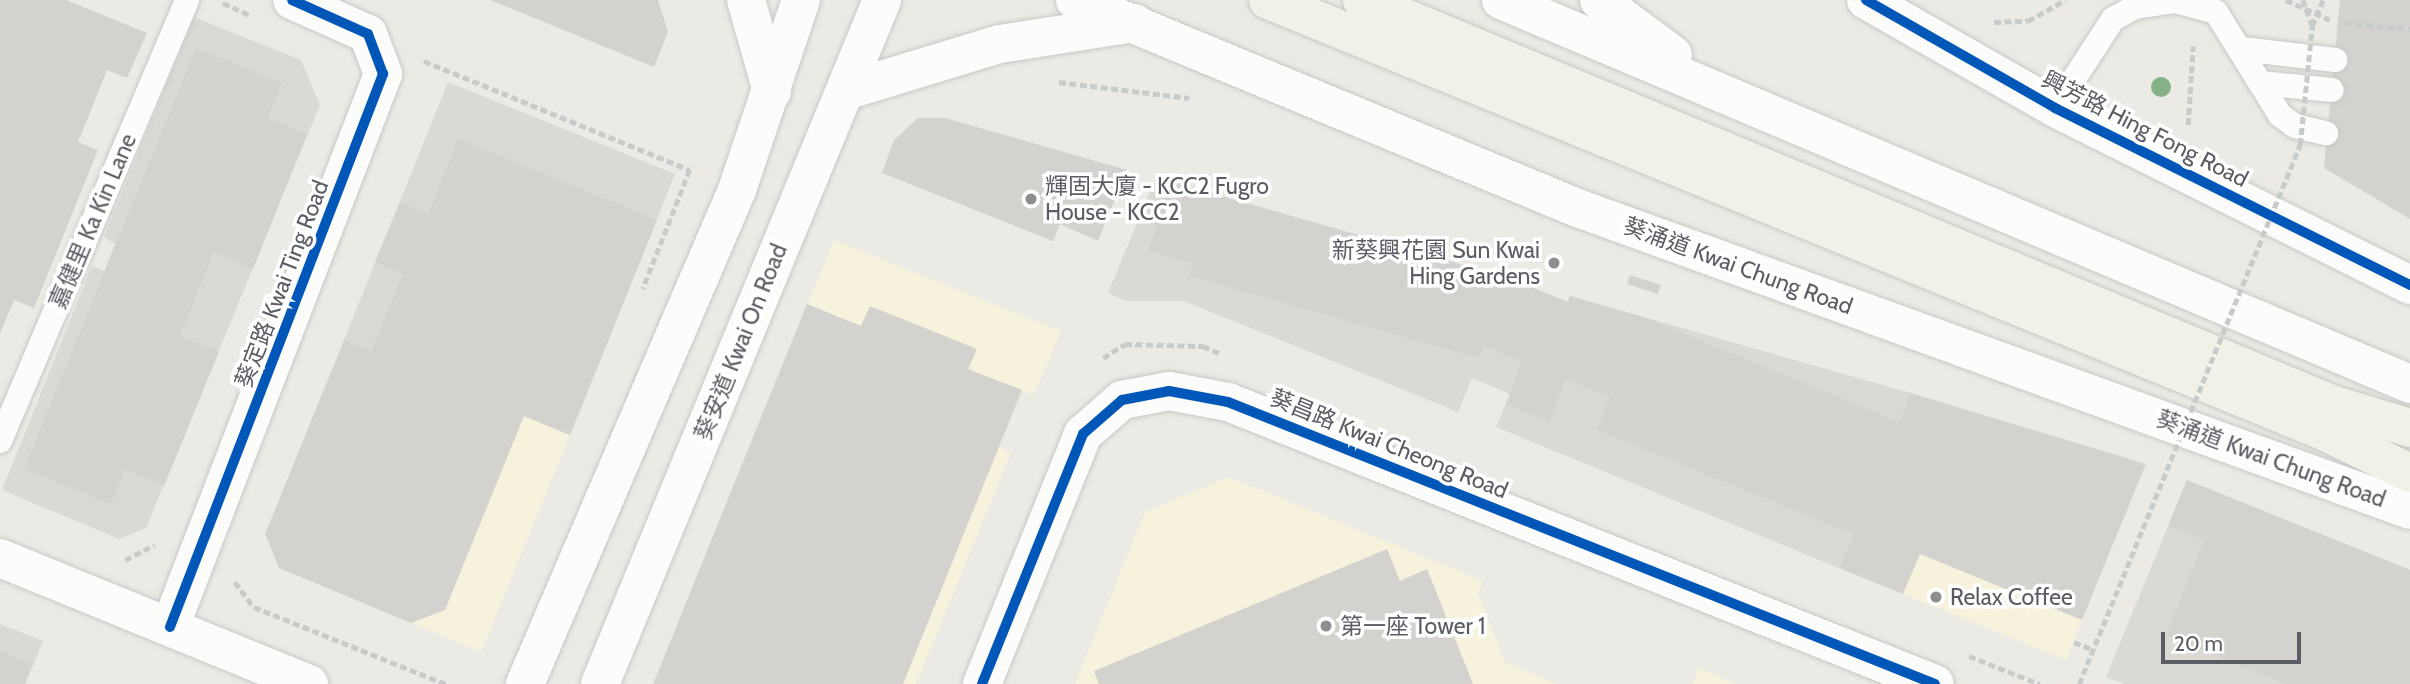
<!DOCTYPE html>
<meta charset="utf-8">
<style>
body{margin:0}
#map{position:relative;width:2410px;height:684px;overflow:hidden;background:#ebeae4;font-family:Cabin,"Noto Sans TC",sans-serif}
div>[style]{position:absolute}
.commercial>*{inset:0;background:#f6f2dc}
.industrial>*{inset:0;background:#dbd9d4}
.building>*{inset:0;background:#d3d2ce}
.path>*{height:4.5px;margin-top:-2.25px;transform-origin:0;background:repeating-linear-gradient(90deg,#c7ccca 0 7px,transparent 0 10.5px)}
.roads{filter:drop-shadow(0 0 2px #c7c8c6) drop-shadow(0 0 2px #c7c8c6)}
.service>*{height:24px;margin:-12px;padding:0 12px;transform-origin:12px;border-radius:12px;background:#fcfcfb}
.minor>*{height:38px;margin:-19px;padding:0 19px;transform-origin:19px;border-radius:19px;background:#fcfcfb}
.tertiary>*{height:38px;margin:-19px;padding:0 19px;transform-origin:19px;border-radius:19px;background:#fcfcfb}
.secondary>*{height:38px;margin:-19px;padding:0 19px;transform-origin:19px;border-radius:19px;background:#fcfcfb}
.primary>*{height:38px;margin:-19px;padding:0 19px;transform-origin:19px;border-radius:19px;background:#f2f1e7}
.path-bridge>*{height:4.5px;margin-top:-2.25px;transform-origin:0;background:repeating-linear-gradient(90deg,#c7ccca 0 7px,transparent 0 10.5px)}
.cycleway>*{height:10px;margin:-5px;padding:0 5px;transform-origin:5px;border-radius:5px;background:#0057b8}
.trees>*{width:20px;height:20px;margin:-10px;border-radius:50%;background:#84b286}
.dots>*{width:19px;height:19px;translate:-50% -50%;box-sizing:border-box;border:4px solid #fff;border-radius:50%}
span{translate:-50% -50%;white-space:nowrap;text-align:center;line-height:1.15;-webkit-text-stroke:7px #fff;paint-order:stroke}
.street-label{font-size:23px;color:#5a5d63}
.poi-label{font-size:23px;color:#5a5d63}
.left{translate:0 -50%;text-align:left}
.right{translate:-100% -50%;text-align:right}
.scale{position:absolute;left:2161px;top:632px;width:140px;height:32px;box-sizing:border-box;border:4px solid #5a5d63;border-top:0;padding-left:9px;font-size:21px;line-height:24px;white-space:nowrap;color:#5a5d63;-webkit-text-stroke:5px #fff;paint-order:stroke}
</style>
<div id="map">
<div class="commercial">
<i style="clip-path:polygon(834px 240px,1061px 331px,1034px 395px,1022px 391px,999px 447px,1011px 453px,916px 684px,653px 684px)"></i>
<i style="clip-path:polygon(344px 340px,570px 435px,481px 652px,279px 568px,265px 534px)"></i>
<i style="clip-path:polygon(1911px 393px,2146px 464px,2066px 660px,1839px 568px)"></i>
<i style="clip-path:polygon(1229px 477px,1483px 581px,1478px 594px,1505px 662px,1557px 684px,1075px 684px,1145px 512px)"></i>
<i style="clip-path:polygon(1699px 668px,1737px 684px,1693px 684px)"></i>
</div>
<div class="industrial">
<i style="clip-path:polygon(194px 17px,301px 60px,320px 105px,146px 528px,119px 539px,2px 490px,92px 266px,104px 271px,115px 244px,104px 237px)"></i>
<i style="clip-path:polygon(448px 82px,675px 174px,570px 435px,344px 340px)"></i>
<i style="clip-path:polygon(1156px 177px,1512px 279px,1567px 302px,1570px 296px,1911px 393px,1839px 568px,1496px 427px,1510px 394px,1472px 378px,1458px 412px,1184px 301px,1127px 301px,1108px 293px)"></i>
<i style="clip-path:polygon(2187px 480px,2410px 570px,2410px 684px,2124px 684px,2106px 677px)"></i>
<i style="clip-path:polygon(0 624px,43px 641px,25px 684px,0 684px)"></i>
</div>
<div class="building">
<i style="clip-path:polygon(0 0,66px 0,147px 33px,127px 78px,107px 70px,78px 142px,98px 150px,34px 308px,14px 300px,0 334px)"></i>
<i style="clip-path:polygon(490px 0,658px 0,668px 32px,654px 67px)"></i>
<i style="clip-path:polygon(2340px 0,2410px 0,2410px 219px,2324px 168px)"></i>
<i style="clip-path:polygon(196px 48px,282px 83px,268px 118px,307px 134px,253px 269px,214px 252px,180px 336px,219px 352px,164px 486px,125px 469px,111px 504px,24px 469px)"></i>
<i style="clip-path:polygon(918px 118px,945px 118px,1127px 170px,1098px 241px,1060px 224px,1053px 241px,882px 173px,894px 140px)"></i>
<i style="clip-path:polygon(458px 139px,657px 220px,570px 435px,524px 416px,445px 610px,411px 623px,279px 568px,265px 534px,344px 340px,371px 351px,403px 274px,375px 262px,400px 202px,428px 214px)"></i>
<i style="clip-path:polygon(1168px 181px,1512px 279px,1568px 302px,1570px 296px,1643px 317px,1899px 422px,1911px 393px,2146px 464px,2082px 620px,1920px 554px,1903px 594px,1839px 568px,1853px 534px,1597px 430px,1610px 397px,1566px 379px,1549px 422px,1506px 404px,1522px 361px,1484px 346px,1479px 358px,1189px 276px,1193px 263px,1149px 251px)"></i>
<i style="clip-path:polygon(1503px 241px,1535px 252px,1532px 260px,1500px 249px)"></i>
<i style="clip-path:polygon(1630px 275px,1661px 285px,1658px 294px,1627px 284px)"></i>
<i style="clip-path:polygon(807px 304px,861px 326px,870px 306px,977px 349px,968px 369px,1022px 390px,903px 684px,653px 684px)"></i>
<i style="clip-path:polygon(2187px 480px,2410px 570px,2410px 684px,2286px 684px,2166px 635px,2204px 540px,2168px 526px)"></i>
<i style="clip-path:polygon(1387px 549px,1400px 581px,1427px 569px,1473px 684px,1099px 684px,1094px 671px)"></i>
<i style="clip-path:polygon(0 651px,33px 664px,25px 684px,0 684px)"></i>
</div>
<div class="path">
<i style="left:2286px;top:0;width:48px;rotate:24.4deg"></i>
<i style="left:223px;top:3px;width:30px;rotate:24deg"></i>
<i style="left:1994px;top:22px;width:34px;rotate:-2deg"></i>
<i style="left:2028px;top:21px;width:43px;rotate:-29.6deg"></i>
<i style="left:2345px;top:23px;width:65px;rotate:5.3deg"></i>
<i style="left:424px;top:61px;width:287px;rotate:22.3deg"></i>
<i style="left:690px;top:170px;width:128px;rotate:111.6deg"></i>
<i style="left:1059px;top:82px;width:131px;rotate:7deg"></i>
<i style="left:2188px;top:125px;width:79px;rotate:-86.4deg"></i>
<i style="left:1103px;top:358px;width:26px;rotate:-32deg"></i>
<i style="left:1125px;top:344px;width:78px;rotate:1.5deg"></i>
<i style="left:1203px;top:346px;width:20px;rotate:24deg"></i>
<i style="left:125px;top:560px;width:33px;rotate:-27deg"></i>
<i style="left:235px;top:582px;width:31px;rotate:53deg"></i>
<i style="left:254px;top:607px;width:207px;rotate:21.9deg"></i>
<i style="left:2074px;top:642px;width:22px;rotate:22deg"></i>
<i style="left:1969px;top:656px;width:76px;rotate:21.5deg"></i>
</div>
<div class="roads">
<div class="service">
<i style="left:2242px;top:49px;width:94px;rotate:6.7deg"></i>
<i style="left:2260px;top:83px;width:72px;rotate:5.6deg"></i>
<i style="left:2055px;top:108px;width:106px;rotate:-56.9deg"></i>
<i style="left:2113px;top:19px;width:25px;rotate:-29deg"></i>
<i style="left:2135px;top:7px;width:40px;rotate:-8.5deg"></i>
<i style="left:2175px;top:1px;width:42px;rotate:15deg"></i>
<i style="left:2216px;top:12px;width:121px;rotate:58.1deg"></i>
<i style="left:2280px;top:115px;width:19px;rotate:36deg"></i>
<i style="left:2295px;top:126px;width:32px;rotate:13deg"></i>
<i style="left:0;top:441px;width:479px;rotate:-67deg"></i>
</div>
<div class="minor">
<i style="left:170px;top:627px;width:593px;rotate:-68.93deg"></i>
<i style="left:383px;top:74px;width:43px;rotate:-110.6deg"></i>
<i style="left:368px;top:34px;width:83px;rotate:-155.9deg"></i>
</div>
<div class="tertiary">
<i style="left:1866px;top:0;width:218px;rotate:29.7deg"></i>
<i style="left:2055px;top:108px;width:397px;rotate:26.5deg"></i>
<i style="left:0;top:558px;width:334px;rotate:22.2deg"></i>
<i style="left:982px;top:684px;width:270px;rotate:-68deg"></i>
<i style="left:1083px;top:434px;width:52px;rotate:-41.1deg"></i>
<i style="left:1122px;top:400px;width:48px;rotate:-10.8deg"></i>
<i style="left:1169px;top:391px;width:60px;rotate:10.6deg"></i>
<i style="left:1228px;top:402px;width:761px;rotate:21.75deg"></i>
</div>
<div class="secondary">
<i style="left:746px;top:0;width:95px;rotate:74.1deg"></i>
<i style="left:1075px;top:0;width:541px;rotate:22.49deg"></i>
<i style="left:1575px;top:207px;width:888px;rotate:19.94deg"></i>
<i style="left:1501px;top:0;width:987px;rotate:22.9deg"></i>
<i style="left:1599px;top:0;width:92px;rotate:36.6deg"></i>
<i style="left:845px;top:91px;width:162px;rotate:-16.9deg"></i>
<i style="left:1000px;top:44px;width:136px;rotate:-8.9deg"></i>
<i style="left:525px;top:684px;width:538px;rotate:-66.77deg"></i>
<i style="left:737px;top:190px;width:200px;rotate:-71.4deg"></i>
<i style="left:600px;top:684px;width:740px;rotate:-67.59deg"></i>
</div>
<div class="primary">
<i style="left:1268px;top:0;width:1137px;rotate:22.21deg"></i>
<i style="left:2321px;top:430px;width:99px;rotate:25.8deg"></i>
<i style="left:1362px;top:0;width:1053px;rotate:22.62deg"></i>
<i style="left:2334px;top:405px;width:79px;rotate:16.8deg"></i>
</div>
</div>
<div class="path-bridge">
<i style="left:2303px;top:0;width:27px;rotate:70deg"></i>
<i style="left:2079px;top:684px;width:583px;rotate:-67.71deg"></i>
<i style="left:2300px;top:145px;width:120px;rotate:-84.2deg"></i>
<i style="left:2312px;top:26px;width:28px;rotate:-67deg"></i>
</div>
<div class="cycleway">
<i style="left:1866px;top:0;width:218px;rotate:29.7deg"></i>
<i style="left:2055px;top:108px;width:397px;rotate:26.5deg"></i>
<i style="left:170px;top:627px;width:593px;rotate:-68.93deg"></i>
<i style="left:383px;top:74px;width:43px;rotate:-110.6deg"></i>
<i style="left:368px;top:34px;width:83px;rotate:-155.9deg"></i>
<i style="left:982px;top:684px;width:270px;rotate:-68deg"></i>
<i style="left:1083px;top:434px;width:52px;rotate:-41.1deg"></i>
<i style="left:1122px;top:400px;width:48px;rotate:-10.8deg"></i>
<i style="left:1169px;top:391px;width:60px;rotate:10.6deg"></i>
<i style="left:1228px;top:402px;width:761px;rotate:21.75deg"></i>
</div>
<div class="trees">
<i style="left:2161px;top:87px"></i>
</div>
<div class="dots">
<i style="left:1031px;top:199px;background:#8d8e90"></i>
<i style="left:1554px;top:263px;background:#8d8e90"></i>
<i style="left:1936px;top:597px;background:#8d8e90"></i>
<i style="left:1326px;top:626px;background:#8d8e90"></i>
</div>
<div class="street-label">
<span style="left:2145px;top:129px;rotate:27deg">興芳路 Hing Fong Road</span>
<span style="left:93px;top:221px;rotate:-67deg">嘉健里 Ka Kin Lane</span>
<span style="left:1738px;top:266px;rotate:20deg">葵涌道 Kwai Chung Road</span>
<span style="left:282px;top:284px;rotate:-69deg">葵定路 Kwai Ting Road</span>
<span style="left:741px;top:342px;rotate:-68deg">葵安道 Kwai On Road</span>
<span style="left:1389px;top:444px;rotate:22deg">葵昌路 Kwai Cheong Road</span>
<span style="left:2271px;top:459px;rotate:20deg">葵涌道 Kwai Chung Road</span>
</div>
<div class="poi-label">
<span class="left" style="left:1045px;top:199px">輝固大廈 - KCC2 Fugro<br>House - KCC2</span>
<span class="right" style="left:1540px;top:263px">新葵興花園 Sun Kwai<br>Hing Gardens</span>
<span class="left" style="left:1950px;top:597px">Relax Coffee</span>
<span class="left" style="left:1340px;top:626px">第一座 Tower 1</span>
</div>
<div class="scale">20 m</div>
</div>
